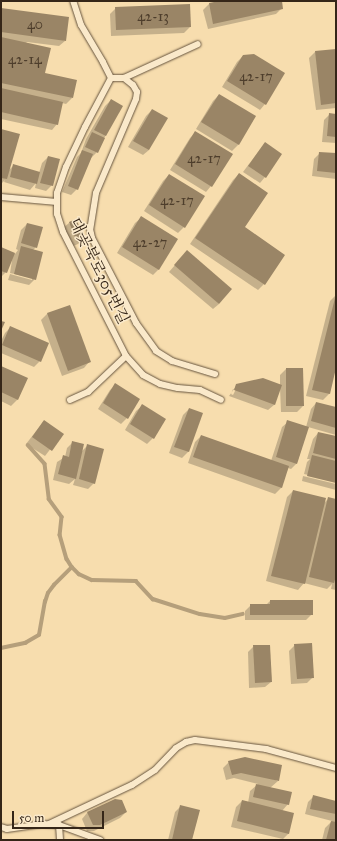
<!DOCTYPE html>
<meta charset="utf-8">
<style>
body{margin:0}
#map{position:relative;width:337px;height:841px;overflow:hidden;background:#f7ddae;font-family:"IM FELL Great Primer","Noto Serif KR",serif}
div>[style]{position:absolute}
.shadow>*{inset:0;background:#0003}
.stream>*{height:3.5px;margin:-1.75px;padding:0 1.75px;transform-origin:1.75px;border-radius:1.75px;background:#b59f7b}
.building>*{inset:0;background:#9a8566}
.roads{filter:drop-shadow(0 0 1px #66543e) drop-shadow(0 0 1px #66543e)}
.service>*{height:6px;margin:-3px;padding:0 3px;transform-origin:3px;border-radius:3px;background:#fae9ca}
span{translate:-50% -50%;white-space:nowrap;text-align:center;line-height:1.15;-webkit-text-stroke:3px #fae9ca;paint-order:stroke}
.number-label{font-size:14px;color:#4e3e2c}
.number-label span{-webkit-text-stroke-width:0}
.street-label{font-size:16px;color:#352618}
.frame{position:absolute;inset:0;border:2px solid #352618;pointer-events:none}
.scale{position:absolute;left:12px;top:811px;width:92px;height:18px;box-sizing:border-box;border:2px solid #352618;border-top:0;padding-left:5px;font-size:12px;line-height:14px;white-space:nowrap;color:#352618;-webkit-text-stroke:3px #fae9ca;paint-order:stroke}
</style>
<div id="map">
<div class="shadow">
<i style="clip-path:polygon(224px 1px,281px 1px,282px 8px,276px 14px,208px 29px,203px 10px,209px 4px)"></i>
<i style="clip-path:polygon(116px 8px,190px 27px,184px 33px,111px 36px,110px 14px)"></i>
<i style="clip-path:polygon(1px 9px,65px 41px,59px 46px,27px 42px,26px 43px,44px 74px,72px 98px,66px 104px,62px 103px,57px 124px,52px 130px,1px 119px)"></i>
<i style="clip-path:polygon(336px 50px,336px 108px,316px 110px,309px 58px,315px 52px)"></i>
<i style="clip-path:polygon(243px 56px,265px 104px,260px 110px,222px 87px,237px 62px)"></i>
<i style="clip-path:polygon(219px 95px,255px 117px,238px 145px,232px 151px,196px 129px,213px 101px)"></i>
<i style="clip-path:polygon(111px 100px,121px 106px,97px 152px,91px 158px,77px 189px,71px 195px,62px 192px,77px 157px,81px 153px,86px 139px,105px 106px)"></i>
<i style="clip-path:polygon(152px 110px,149px 150px,143px 155px,128px 147px,146px 116px)"></i>
<i style="clip-path:polygon(330px 114px,336px 115px,336px 143px,322px 142px,324px 120px)"></i>
<i style="clip-path:polygon(1px 130px,8px 171px,13px 166px,39px 173px,42px 163px,48px 157px,52px 185px,46px 191px,35px 188px,36px 183px,30px 190px,4px 182px,5px 180px,1px 184px)"></i>
<i style="clip-path:polygon(196px 132px,211px 186px,206px 192px,170px 170px,190px 138px)"></i>
<i style="clip-path:polygon(265px 143px,265px 177px,260px 183px,243px 172px)"></i>
<i style="clip-path:polygon(320px 153px,336px 154px,336px 179px,312px 176px,314px 159px)"></i>
<i style="clip-path:polygon(239px 174px,244px 228px,264px 284px,258px 290px,190px 244px,233px 180px)"></i>
<i style="clip-path:polygon(169px 175px,184px 227px,178px 233px,144px 211px,163px 181px)"></i>
<i style="clip-path:polygon(141px 218px,159px 269px,153px 275px,117px 253px,135px 223px)"></i>
<i style="clip-path:polygon(69px 223px,84px 239px,78px 244px,71px 247px,63px 228px)"></i>
<i style="clip-path:polygon(27px 224px,36px 247px,33px 250px,35px 279px,29px 285px,8px 280px,10px 274px,32px 280px,32px 278px,10px 273px,13px 254px,6px 272px,1px 277px,1px 248px,15px 254px,18px 250px,16px 249px,21px 230px)"></i>
<i style="clip-path:polygon(181px 258px,219px 304px,213px 309px,169px 272px)"></i>
<i style="clip-path:polygon(336px 295px,336px 364px,329px 394px,323px 400px,306px 396px,330px 301px)"></i>
<i style="clip-path:polygon(69px 306px,89px 362px,84px 368px,62px 376px,41px 320px,47px 314px)"></i>
<i style="clip-path:polygon(11px 327px,40px 361px,34px 367px,1px 353px,1px 341px,5px 333px)"></i>
<i style="clip-path:polygon(1px 367px,27px 379px,17px 400px,11px 406px,1px 401px)"></i>
<i style="clip-path:polygon(evenodd,286px 369px,303px 406px,297px 412px,281px 412px,280px 388px,274px 405px,268px 410px,229px 396px,237px 385px,280px 386px,280px 375px,286px 369px,233px 389px,236px 389px,233px 395px,231px 394px,233px 389px)"></i>
<i style="clip-path:polygon(116px 385px,127px 418px,121px 424px,98px 409px,110px 390px)"></i>
<i style="clip-path:polygon(316px 403px,336px 409px,336px 435px,308px 427px,297px 463px,291px 469px,288px 468px,281px 488px,275px 494px,188px 463px,195px 442px,201px 436px,271px 461px,282px 427px,288px 422px,306px 427px,311px 409px)"></i>
<i style="clip-path:polygon(142px 406px,153px 438px,147px 444px,125px 430px,136px 411px)"></i>
<i style="clip-path:polygon(189px 409px,188px 452px,182px 458px,169px 453px,183px 415px)"></i>
<i style="clip-path:polygon(44px 421px,62px 434px,45px 456px,26px 444px)"></i>
<i style="clip-path:polygon(318px 433px,336px 437px,336px 482px,304px 474px,307px 462px,310px 459px,307px 459px,313px 439px)"></i>
<i style="clip-path:polygon(73px 442px,82px 451px,87px 446px,94px 483px,88px 489px,73px 485px,75px 479px,69px 484px,53px 480px,57px 462px,65px 457px,67px 448px)"></i>
<i style="clip-path:polygon(303px 476px,336px 484px,336px 490px,302px 481px)"></i>
<i style="clip-path:polygon(293px 491px,324px 503px,329px 498px,336px 500px,336px 590px,331px 589px,332px 584px,327px 589px,304px 583px,298px 590px,266px 581px,287px 497px)"></i>
<i style="clip-path:polygon(270px 601px,312px 614px,306px 620px,245px 620px,245px 611px,251px 605px,266px 605px)"></i>
<i style="clip-path:polygon(295px 645px,313px 677px,307px 683px,291px 684px,289px 651px)"></i>
<i style="clip-path:polygon(254px 646px,271px 682px,265px 687px,249px 688px,248px 652px)"></i>
<i style="clip-path:polygon(229px 762px,278px 781px,270px 788px,288px 804px,282px 811px,289px 833px,283px 839px,231px 827px,236px 807px,242px 801px,248px 803px,250px 791px,258px 784px,234px 778px,226px 780px,223px 768px)"></i>
<i style="clip-path:polygon(314px 796px,336px 802px,336px 840px,322px 840px,325px 828px,332px 821px,305px 814px,308px 802px)"></i>
<i style="clip-path:polygon(180px 807px,191px 840px,168px 840px,175px 812px)"></i>
<i style="clip-path:polygon(126px 812px,120px 818px,94px 831px,87px 831px,82px 819px,87px 813px)"></i>
</div>
<div class="stream">
<i style="left:28px;top:445px;width:25px;rotate:48deg"></i>
<i style="left:45px;top:464px;width:35px;rotate:83deg"></i>
<i style="left:49px;top:499px;width:22px;rotate:54deg"></i>
<i style="left:62px;top:517px;width:18px;rotate:96deg"></i>
<i style="left:60px;top:535px;width:25px;rotate:74deg"></i>
<i style="left:67px;top:559px;width:9px;rotate:58deg"></i>
<i style="left:1px;top:648px;width:25px;rotate:-12deg"></i>
<i style="left:25px;top:643px;width:16px;rotate:-30deg"></i>
<i style="left:39px;top:635px;width:34px;rotate:-80deg"></i>
<i style="left:45px;top:602px;width:9px;rotate:-72deg"></i>
<i style="left:48px;top:593px;width:10px;rotate:-53deg"></i>
<i style="left:54px;top:585px;width:25px;rotate:-45deg"></i>
<i style="left:72px;top:567px;width:10px;rotate:45deg"></i>
<i style="left:79px;top:574px;width:14px;rotate:25deg"></i>
<i style="left:92px;top:580px;width:44px;rotate:1.3deg"></i>
<i style="left:136px;top:581px;width:25px;rotate:47deg"></i>
<i style="left:153px;top:599px;width:49px;rotate:17.7deg"></i>
<i style="left:200px;top:614px;width:25px;rotate:9deg"></i>
<i style="left:225px;top:618px;width:18px;rotate:-13deg"></i>
</div>
<div class="building">
<i style="clip-path:polygon(219px 1px,282px 1px,283px 9px,213px 24px,209px 3px)"></i>
<i style="clip-path:polygon(190px 4px,191px 27px,116px 30px,115px 7px)"></i>
<i style="clip-path:polygon(1px 8px,69px 17px,66px 41px,1px 32px)"></i>
<i style="clip-path:polygon(1px 37px,51px 48px,45px 73px,77px 80px,73px 98px,1px 83px)"></i>
<i style="clip-path:polygon(336px 49px,336px 103px,321px 105px,315px 51px)"></i>
<i style="clip-path:polygon(254px 54px,285px 73px,266px 105px,227px 81px,243px 55px)"></i>
<i style="clip-path:polygon(1px 88px,63px 102px,58px 125px,1px 112px)"></i>
<i style="clip-path:polygon(219px 94px,256px 116px,239px 145px,201px 122px)"></i>
<i style="clip-path:polygon(111px 99px,123px 106px,106px 136px,94px 130px)"></i>
<i style="clip-path:polygon(152px 109px,168px 118px,149px 150px,133px 141px)"></i>
<i style="clip-path:polygon(329px 113px,336px 114px,336px 137px,327px 136px)"></i>
<i style="clip-path:polygon(1px 129px,20px 134px,7px 179px,1px 178px)"></i>
<i style="clip-path:polygon(195px 131px,233px 154px,212px 187px,175px 164px)"></i>
<i style="clip-path:polygon(92px 132px,105px 138px,98px 153px,85px 147px)"></i>
<i style="clip-path:polygon(265px 142px,282px 154px,266px 178px,248px 166px)"></i>
<i style="clip-path:polygon(82px 150px,93px 154px,78px 190px,68px 186px)"></i>
<i style="clip-path:polygon(319px 152px,336px 153px,336px 173px,317px 171px)"></i>
<i style="clip-path:polygon(48px 156px,60px 159px,53px 186px,40px 183px)"></i>
<i style="clip-path:polygon(13px 164px,40px 172px,37px 184px,10px 177px)"></i>
<i style="clip-path:polygon(239px 173px,268px 193px,245px 227px,285px 255px,265px 285px,195px 238px)"></i>
<i style="clip-path:polygon(169px 174px,205px 196px,185px 228px,149px 205px)"></i>
<i style="clip-path:polygon(141px 216px,178px 239px,159px 270px,122px 247px)"></i>
<i style="clip-path:polygon(76px 219px,85px 239px,77px 242px,69px 222px)"></i>
<i style="clip-path:polygon(27px 223px,43px 227px,37px 248px,21px 243px)"></i>
<i style="clip-path:polygon(21px 246px,43px 252px,36px 280px,14px 274px)"></i>
<i style="clip-path:polygon(1px 247px,15px 253px,7px 273px,1px 271px)"></i>
<i style="clip-path:polygon(187px 250px,232px 289px,219px 304px,174px 265px)"></i>
<i style="clip-path:polygon(336px 294px,336px 368px,330px 394px,312px 390px)"></i>
<i style="clip-path:polygon(70px 305px,91px 362px,68px 371px,47px 313px)"></i>
<i style="clip-path:polygon(1px 321px,5px 322px,1px 331px)"></i>
<i style="clip-path:polygon(10px 326px,49px 343px,41px 362px,2px 345px)"></i>
<i style="clip-path:polygon(1px 366px,28px 378px,18px 400px,1px 392px)"></i>
<i style="clip-path:polygon(286px 368px,303px 368px,304px 406px,286px 406px)"></i>
<i style="clip-path:polygon(263px 378px,282px 385px,275px 405px,234px 390px,236px 384px)"></i>
<i style="clip-path:polygon(115px 383px,140px 399px,128px 419px,103px 403px)"></i>
<i style="clip-path:polygon(316px 402px,336px 407px,336px 428px,311px 421px)"></i>
<i style="clip-path:polygon(142px 404px,166px 419px,154px 439px,130px 424px)"></i>
<i style="clip-path:polygon(189px 408px,203px 413px,189px 452px,174px 447px)"></i>
<i style="clip-path:polygon(44px 420px,64px 434px,52px 451px,32px 437px)"></i>
<i style="clip-path:polygon(287px 420px,309px 427px,297px 464px,276px 457px)"></i>
<i style="clip-path:polygon(318px 432px,336px 436px,336px 459px,313px 453px)"></i>
<i style="clip-path:polygon(201px 435px,289px 466px,282px 488px,193px 457px)"></i>
<i style="clip-path:polygon(72px 441px,84px 444px,76px 479px,58px 474px,63px 455px,69px 457px)"></i>
<i style="clip-path:polygon(87px 444px,104px 449px,95px 484px,79px 479px)"></i>
<i style="clip-path:polygon(312px 455px,336px 461px,336px 483px,307px 476px)"></i>
<i style="clip-path:polygon(293px 490px,326px 498px,305px 584px,271px 576px)"></i>
<i style="clip-path:polygon(328px 497px,336px 499px,336px 576px,334px 583px,309px 577px)"></i>
<i style="clip-path:polygon(270px 600px,313px 600px,313px 615px,250px 615px,250px 604px,270px 604px)"></i>
<i style="clip-path:polygon(312px 643px,314px 678px,297px 679px,294px 644px)"></i>
<i style="clip-path:polygon(253px 645px,270px 645px,272px 682px,255px 683px)"></i>
<i style="clip-path:polygon(245px 757px,282px 765px,279px 781px,241px 773px,232px 775px,228px 761px)"></i>
<i style="clip-path:polygon(256px 784px,292px 792px,289px 805px,253px 797px)"></i>
<i style="clip-path:polygon(313px 795px,336px 801px,336px 814px,310px 809px)"></i>
<i style="clip-path:polygon(115px 799px,122px 800px,127px 812px,100px 825px,93px 825px,87px 812px)"></i>
<i style="clip-path:polygon(242px 800px,294px 813px,289px 834px,237px 821px)"></i>
<i style="clip-path:polygon(180px 805px,200px 810px,192px 840px,172px 840px)"></i>
<i style="clip-path:polygon(331px 821px,336px 822px,336px 840px,326px 840px)"></i>
</div>
<div class="roads">
<div class="service">
<i style="left:111px;top:78px;width:13px"></i>
<i style="left:124px;top:78px;width:11px;rotate:38deg"></i>
<i style="left:133px;top:85px;width:8px;rotate:60deg"></i>
<i style="left:137px;top:92px;width:7px;rotate:98deg"></i>
<i style="left:136px;top:99px;width:102px;rotate:113.1deg"></i>
<i style="left:96px;top:193px;width:36px;rotate:99deg"></i>
<i style="left:90px;top:229px;width:9px;rotate:77deg"></i>
<i style="left:92px;top:238px;width:96px;rotate:62.6deg"></i>
<i style="left:136px;top:323px;width:34px;rotate:54deg"></i>
<i style="left:156px;top:351px;width:19px;rotate:32deg"></i>
<i style="left:172px;top:361px;width:45px;rotate:16.8deg"></i>
<i style="left:124px;top:78px;width:81px;rotate:-24.7deg"></i>
<i style="left:1px;top:197px;width:56px;rotate:5.1deg"></i>
<i style="left:126px;top:356px;width:25px;rotate:48deg"></i>
<i style="left:143px;top:375px;width:19px;rotate:28deg"></i>
<i style="left:160px;top:384px;width:18px;rotate:13deg"></i>
<i style="left:178px;top:388px;width:22px;rotate:5deg"></i>
<i style="left:200px;top:390px;width:23px;rotate:25deg"></i>
<i style="left:70px;top:400px;width:20px;rotate:-24deg"></i>
<i style="left:88px;top:392px;width:52px;rotate:-43.5deg"></i>
<i style="left:126px;top:356px;width:139px;rotate:-116.9deg"></i>
<i style="left:63px;top:232px;width:19px;rotate:-108deg"></i>
<i style="left:57px;top:214px;width:21px;rotate:-90deg"></i>
<i style="left:57px;top:193px;width:28px;rotate:-71deg"></i>
<i style="left:66px;top:167px;width:44px;rotate:-64.6deg"></i>
<i style="left:85px;top:127px;width:55px;rotate:-62deg"></i>
<i style="left:111px;top:78px;width:18px;rotate:-117deg"></i>
<i style="left:103px;top:62px;width:43px;rotate:-120.7deg"></i>
<i style="left:81px;top:25px;width:25px;rotate:-108deg"></i>
<i style="left:49px;top:824px;width:92px;rotate:-25.2deg"></i>
<i style="left:132px;top:785px;width:27px;rotate:-33deg"></i>
<i style="left:155px;top:770px;width:30px;rotate:-46deg"></i>
<i style="left:176px;top:748px;width:12px;rotate:-31deg"></i>
<i style="left:186px;top:742px;width:9px;rotate:-13deg"></i>
<i style="left:195px;top:740px;width:72px;rotate:7.2deg"></i>
<i style="left:266px;top:749px;width:73px;rotate:15.2deg"></i>
<i style="left:59px;top:825px;width:15px;rotate:86deg"></i>
<i style="left:1px;top:827px;width:6px;rotate:18deg"></i>
<i style="left:7px;top:829px;width:35px;rotate:-8deg"></i>
<i style="left:42px;top:824px;width:17px;rotate:3deg"></i>
<i style="left:59px;top:825px;width:44px;rotate:20.1deg"></i>
</div>
</div>
<div class="number-label">
<span style="left:153px;top:17px">42-13</span>
<span style="left:35px;top:25px">40</span>
<span style="left:25px;top:60px">42-14</span>
<span style="left:256px;top:77px">42-17</span>
<span style="left:204px;top:159px">42-17</span>
<span style="left:177px;top:201px">42-17</span>
<span style="left:150px;top:243px">42-27</span>
</div>
<div class="street-label">
<span style="left:99px;top:271px;rotate:64deg">대곶북로305번길</span>
</div>
<div class="frame"></div>
<div class="scale">50 m</div>
</div>
